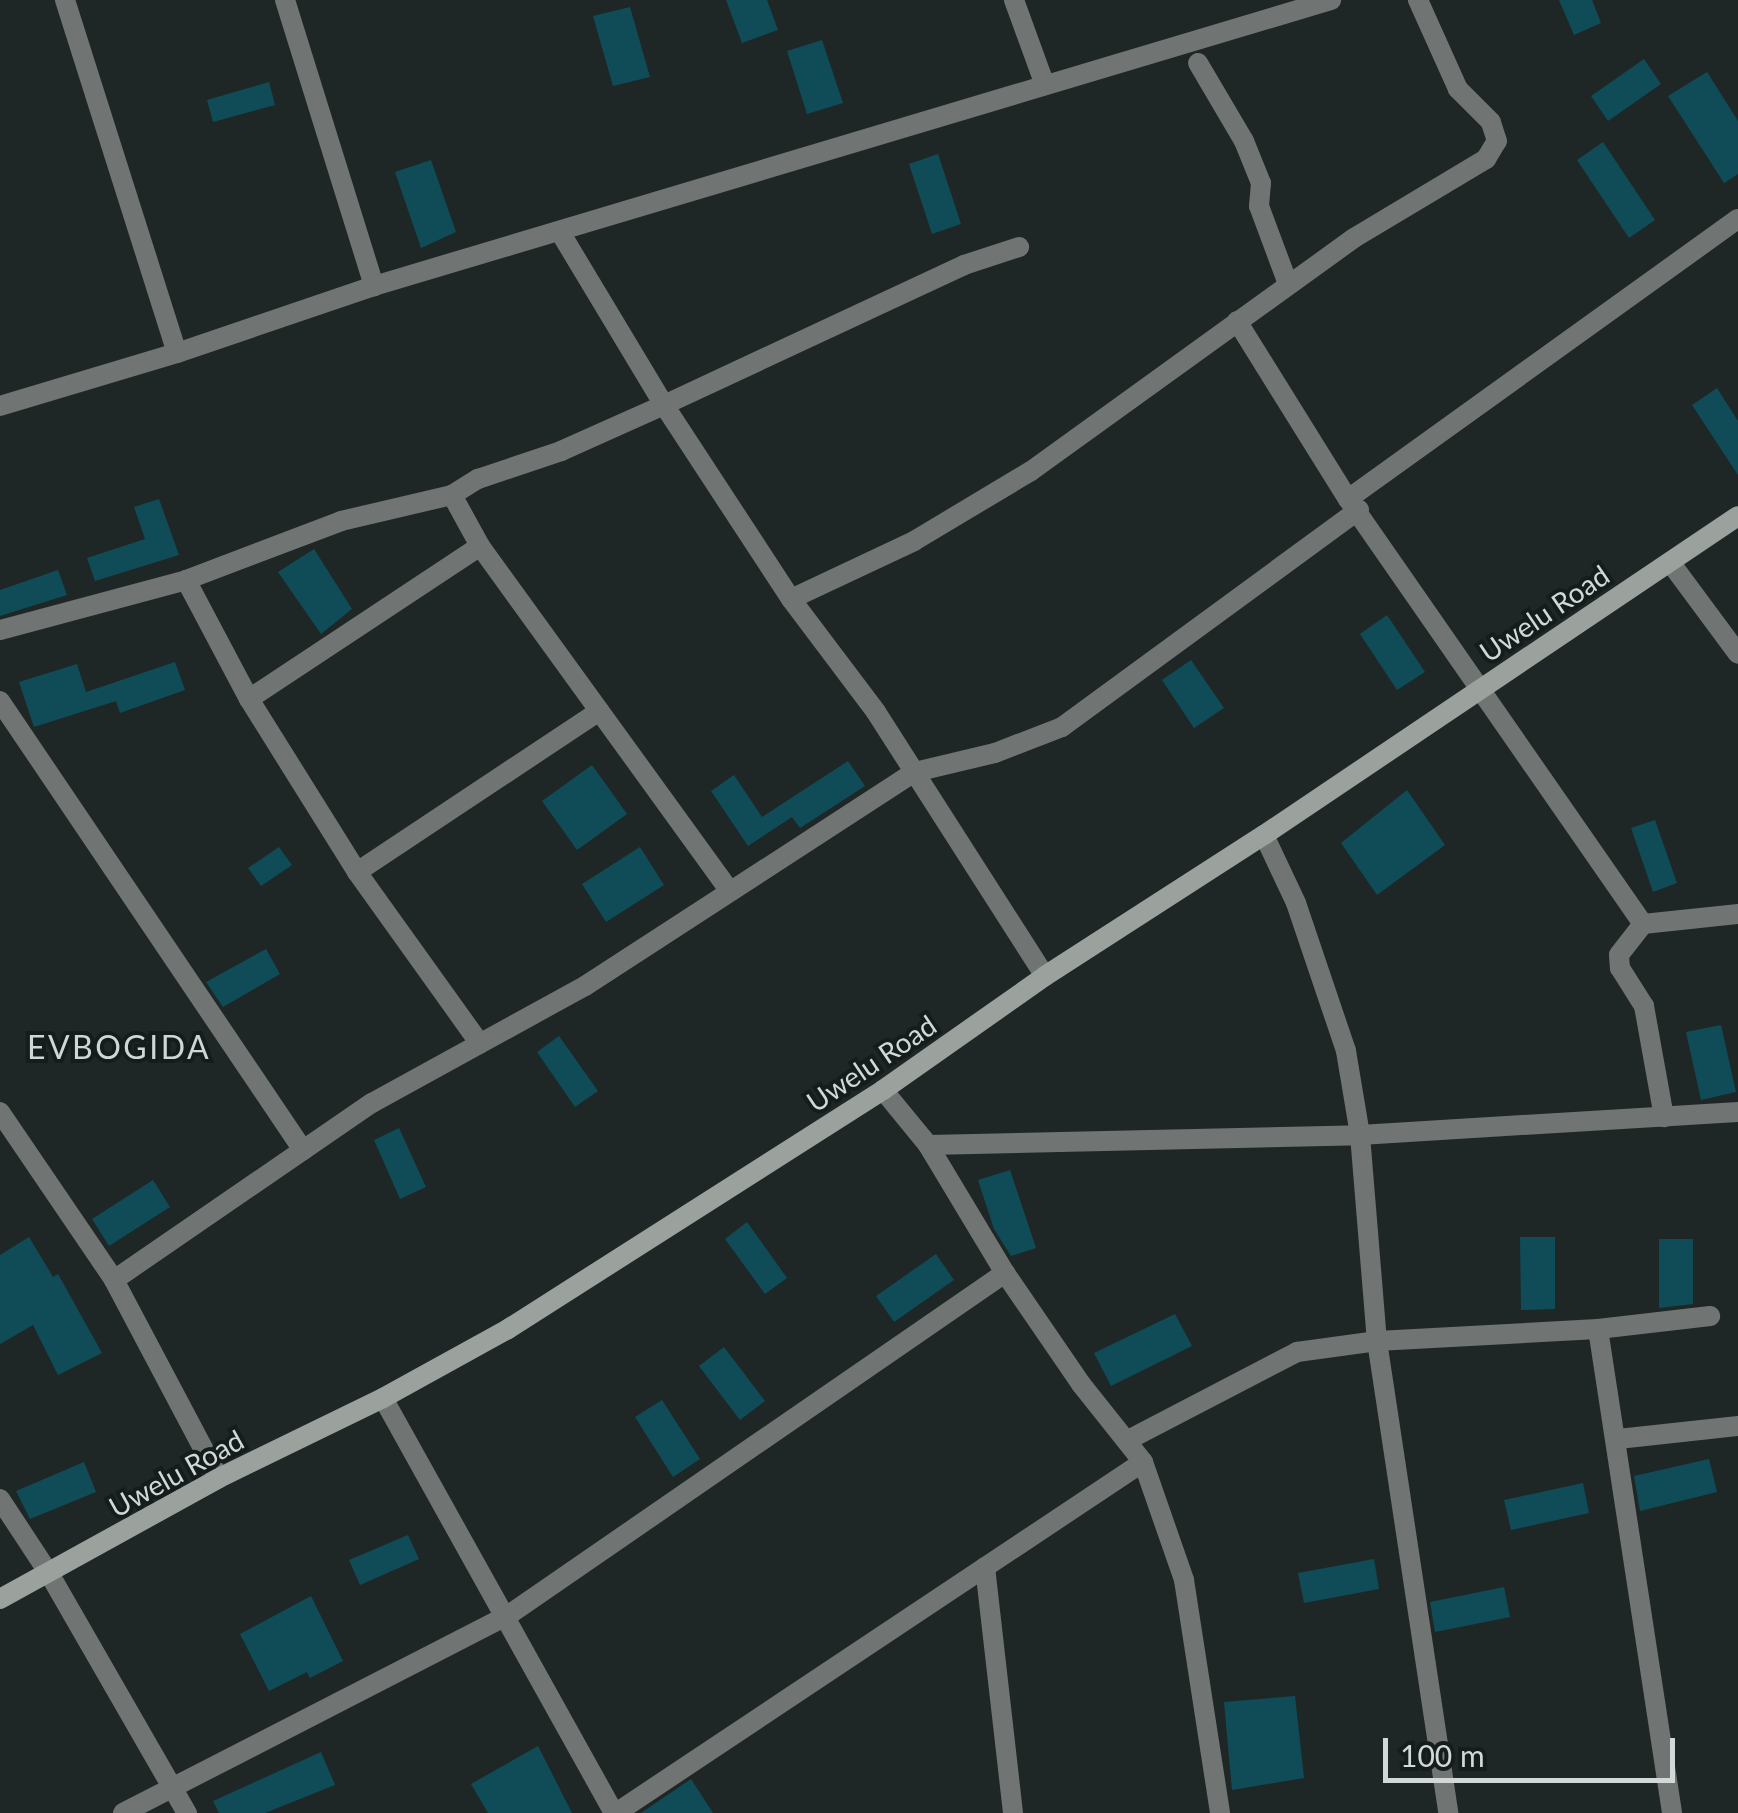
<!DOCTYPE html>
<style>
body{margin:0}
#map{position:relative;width:1738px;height:1813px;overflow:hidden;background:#1e2726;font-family:Lato,sans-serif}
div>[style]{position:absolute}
.building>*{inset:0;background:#104c58}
.street>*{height:20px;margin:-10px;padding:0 10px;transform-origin:10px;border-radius:10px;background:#707472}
.secondary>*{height:20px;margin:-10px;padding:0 10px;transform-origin:10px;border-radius:10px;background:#9ba19d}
span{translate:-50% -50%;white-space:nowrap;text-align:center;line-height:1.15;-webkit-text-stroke:8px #151d1c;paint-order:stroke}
.street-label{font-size:28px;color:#d2d8d7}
.quarter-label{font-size:32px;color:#ccd7d6;letter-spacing:2.5px}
.scale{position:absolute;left:1383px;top:1738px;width:292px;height:45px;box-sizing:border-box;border:5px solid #d2d8d7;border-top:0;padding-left:12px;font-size:30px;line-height:35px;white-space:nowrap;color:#d2d8d7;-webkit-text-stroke:8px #151d1c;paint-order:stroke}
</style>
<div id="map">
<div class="building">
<i style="clip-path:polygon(726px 0,767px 0,778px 30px,742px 43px)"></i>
<i style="clip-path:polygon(1559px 0,1592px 0,1601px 23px,1574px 35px)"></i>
<i style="clip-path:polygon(630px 7px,650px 77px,613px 86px,593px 16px)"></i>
<i style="clip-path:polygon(822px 40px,843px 103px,807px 114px,787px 51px)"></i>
<i style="clip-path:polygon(1644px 59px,1661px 84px,1608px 121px,1591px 96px)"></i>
<i style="clip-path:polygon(1707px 72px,1738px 121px,1738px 174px,1724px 183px,1668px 96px)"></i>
<i style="clip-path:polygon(269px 82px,275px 105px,213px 122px,207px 100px)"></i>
<i style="clip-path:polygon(1603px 142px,1655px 220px,1629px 238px,1577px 160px)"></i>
<i style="clip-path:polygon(938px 154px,961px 224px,932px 234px,909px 164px)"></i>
<i style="clip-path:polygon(431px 160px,456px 232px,421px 248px,395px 172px)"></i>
<i style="clip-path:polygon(1717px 388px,1738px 421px,1738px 475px,1692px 405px)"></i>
<i style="clip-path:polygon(159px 499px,179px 555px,95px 581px,87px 558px,145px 539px,134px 507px)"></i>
<i style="clip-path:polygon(314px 549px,352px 609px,321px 634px,278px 572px)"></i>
<i style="clip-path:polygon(58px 570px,67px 595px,0 616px,0 590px)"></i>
<i style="clip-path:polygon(1387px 615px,1425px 672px,1397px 690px,1360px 634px)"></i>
<i style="clip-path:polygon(1191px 660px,1224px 708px,1194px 728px,1162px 680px)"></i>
<i style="clip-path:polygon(175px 662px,185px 690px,120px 713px,116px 701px,34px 727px,19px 682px,77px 664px,86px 692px)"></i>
<i style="clip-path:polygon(848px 761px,865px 786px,800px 828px,792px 817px,748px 846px,711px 791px,734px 775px,762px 817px)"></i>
<i style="clip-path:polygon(592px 765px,627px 814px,577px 850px,542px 801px)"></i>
<i style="clip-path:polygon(1407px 790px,1445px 845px,1377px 895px,1341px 843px)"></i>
<i style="clip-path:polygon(1655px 820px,1677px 883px,1653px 892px,1631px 828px)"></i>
<i style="clip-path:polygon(279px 847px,292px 865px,261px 886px,248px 868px)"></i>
<i style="clip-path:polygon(640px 847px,664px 885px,606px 922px,582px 884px)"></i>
<i style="clip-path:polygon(266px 949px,280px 974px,223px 1007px,206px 982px)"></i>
<i style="clip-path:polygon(1721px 1025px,1736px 1092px,1701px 1100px,1686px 1032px)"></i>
<i style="clip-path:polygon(559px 1036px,598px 1091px,575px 1107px,537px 1052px)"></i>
<i style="clip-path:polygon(399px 1128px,426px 1187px,400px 1199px,374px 1140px)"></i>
<i style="clip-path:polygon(1010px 1170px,1036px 1248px,1011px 1256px,994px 1229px,978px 1180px)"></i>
<i style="clip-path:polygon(153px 1180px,170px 1207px,109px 1246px,92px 1219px)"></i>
<i style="clip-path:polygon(747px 1222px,787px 1278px,765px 1294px,725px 1239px)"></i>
<i style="clip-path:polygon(29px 1237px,53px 1277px,58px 1274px,102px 1353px,58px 1375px,33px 1325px,0 1344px,0 1255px)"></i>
<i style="clip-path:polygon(1520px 1237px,1555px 1237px,1555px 1309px,1521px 1310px)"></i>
<i style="clip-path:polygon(1659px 1239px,1693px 1239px,1693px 1304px,1659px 1308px)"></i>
<i style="clip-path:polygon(936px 1254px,954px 1280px,894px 1322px,876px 1296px)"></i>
<i style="clip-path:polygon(1175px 1314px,1192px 1346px,1111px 1386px,1094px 1353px)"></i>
<i style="clip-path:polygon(724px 1347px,765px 1401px,740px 1420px,699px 1366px)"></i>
<i style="clip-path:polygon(662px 1400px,700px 1459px,673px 1477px,635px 1417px)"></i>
<i style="clip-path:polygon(1709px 1459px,1717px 1492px,1640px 1511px,1634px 1476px)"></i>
<i style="clip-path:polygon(84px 1462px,96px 1492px,30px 1519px,16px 1491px)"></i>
<i style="clip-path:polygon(1583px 1483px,1589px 1513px,1511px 1530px,1504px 1500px)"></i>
<i style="clip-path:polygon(408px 1535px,419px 1559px,360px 1585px,349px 1560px)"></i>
<i style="clip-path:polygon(1374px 1559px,1379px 1589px,1304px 1603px,1298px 1573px)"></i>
<i style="clip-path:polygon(1504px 1587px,1510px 1617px,1435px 1632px,1430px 1602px)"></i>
<i style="clip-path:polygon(311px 1596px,343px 1661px,310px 1678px,307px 1672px,269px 1691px,240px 1634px)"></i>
<i style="clip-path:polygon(1295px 1696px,1304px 1778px,1232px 1790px,1224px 1702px)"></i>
<i style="clip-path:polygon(538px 1746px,572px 1813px,488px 1813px,471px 1784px)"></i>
<i style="clip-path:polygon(321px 1752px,335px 1785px,265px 1813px,219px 1813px,213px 1801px)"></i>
<i style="clip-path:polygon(691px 1779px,713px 1813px,641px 1813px)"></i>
</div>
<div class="street">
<i style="left:65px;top:0;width:370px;rotate:72.4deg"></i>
<i style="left:285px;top:0;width:300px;rotate:72.7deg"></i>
<i style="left:1014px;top:0;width:90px;rotate:70deg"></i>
<i style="left:1198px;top:63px;width:91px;rotate:59.5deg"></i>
<i style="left:1244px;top:141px;width:45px;rotate:68deg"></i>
<i style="left:1261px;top:183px;width:23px;rotate:95deg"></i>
<i style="left:1259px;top:206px;width:83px;rotate:69.6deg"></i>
<i style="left:560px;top:232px;width:202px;rotate:59deg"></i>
<i style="left:664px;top:405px;width:232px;rotate:56.8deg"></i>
<i style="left:791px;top:599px;width:141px;rotate:53deg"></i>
<i style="left:876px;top:712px;width:313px;rotate:57.4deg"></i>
<i style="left:1237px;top:321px;width:210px;rotate:58.1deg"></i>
<i style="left:1348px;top:499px;width:517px;rotate:55.23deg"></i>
<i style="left:1643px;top:924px;width:96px;rotate:-6deg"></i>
<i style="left:0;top:406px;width:185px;rotate:-16.7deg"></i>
<i style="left:177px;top:353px;width:208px;rotate:-18.8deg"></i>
<i style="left:374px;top:286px;width:999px;rotate:-16.64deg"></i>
<i style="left:452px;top:495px;width:58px;rotate:61.2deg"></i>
<i style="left:480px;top:546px;width:426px;rotate:54.1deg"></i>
<i style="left:1348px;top:499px;width:480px;rotate:-35.7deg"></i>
<i style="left:1670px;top:562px;width:114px;rotate:53.5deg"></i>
<i style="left:186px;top:580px;width:135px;rotate:62.1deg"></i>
<i style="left:249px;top:699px;width:204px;rotate:58deg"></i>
<i style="left:357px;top:872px;width:211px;rotate:54.4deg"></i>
<i style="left:791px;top:599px;width:136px;rotate:-25.2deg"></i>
<i style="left:914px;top:541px;width:136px;rotate:-30.9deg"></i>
<i style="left:1031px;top:471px;width:398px;rotate:-35.8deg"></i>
<i style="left:1354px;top:238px;width:154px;rotate:-30.9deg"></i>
<i style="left:1486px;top:159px;width:21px;rotate:-59deg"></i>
<i style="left:1497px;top:141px;width:20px;rotate:-108deg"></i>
<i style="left:1491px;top:122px;width:47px;rotate:-135deg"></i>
<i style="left:1458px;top:89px;width:98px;rotate:-114.2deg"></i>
<i style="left:0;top:630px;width:193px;rotate:-15deg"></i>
<i style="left:186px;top:580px;width:166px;rotate:-20.8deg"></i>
<i style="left:341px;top:521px;width:114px;rotate:-13.2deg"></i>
<i style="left:452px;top:495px;width:31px;rotate:-32deg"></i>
<i style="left:478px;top:479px;width:88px;rotate:-18.6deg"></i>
<i style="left:561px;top:451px;width:113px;rotate:-24.1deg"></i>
<i style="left:664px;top:405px;width:331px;rotate:-25deg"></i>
<i style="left:964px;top:265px;width:58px;rotate:-18.1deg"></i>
<i style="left:249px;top:699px;width:277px;rotate:-33.5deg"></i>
<i style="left:0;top:701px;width:542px;rotate:55.99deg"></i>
<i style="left:1264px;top:835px;width:75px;rotate:64.8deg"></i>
<i style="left:1296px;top:903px;width:156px;rotate:71.3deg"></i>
<i style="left:1346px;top:1051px;width:85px;rotate:80.5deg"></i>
<i style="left:1360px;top:1135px;width:207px;rotate:85.3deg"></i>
<i style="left:1377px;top:1341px;width:477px;rotate:81.4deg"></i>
<i style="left:357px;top:872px;width:291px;rotate:-33.6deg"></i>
<i style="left:1643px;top:924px;width:39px;rotate:128deg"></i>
<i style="left:1619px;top:955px;width:13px;rotate:86deg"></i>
<i style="left:1620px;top:968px;width:45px;rotate:57.7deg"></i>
<i style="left:1644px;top:1006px;width:113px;rotate:79.8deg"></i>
<i style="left:883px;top:1090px;width:71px;rotate:50.7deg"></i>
<i style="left:928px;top:1145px;width:149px;rotate:59deg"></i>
<i style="left:1005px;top:1273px;width:135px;rotate:55.6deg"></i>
<i style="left:1081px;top:1384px;width:100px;rotate:51.5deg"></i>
<i style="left:1143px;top:1462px;width:125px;rotate:70.8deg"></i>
<i style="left:1184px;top:1580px;width:236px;rotate:81.2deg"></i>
<i style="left:0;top:1112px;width:203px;rotate:55.8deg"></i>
<i style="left:114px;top:1280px;width:224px;rotate:62.1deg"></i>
<i style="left:928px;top:1145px;width:432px;rotate:-1.3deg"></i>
<i style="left:1360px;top:1135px;width:379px;rotate:-3.5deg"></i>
<i style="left:114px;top:1280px;width:313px;rotate:-34.5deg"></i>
<i style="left:372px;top:1103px;width:243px;rotate:-28.8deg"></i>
<i style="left:585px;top:986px;width:393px;rotate:-33deg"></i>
<i style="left:915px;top:772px;width:82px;rotate:-13.4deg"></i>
<i style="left:995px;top:753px;width:72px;rotate:-21.2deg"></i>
<i style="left:1062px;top:727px;width:368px;rotate:-36.2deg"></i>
<i style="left:1598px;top:1329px;width:490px;rotate:81.3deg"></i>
<i style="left:383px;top:1398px;width:475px;rotate:60.9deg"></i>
<i style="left:1618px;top:1439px;width:121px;rotate:-6.2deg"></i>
<i style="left:1128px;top:1440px;width:191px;rotate:-27.5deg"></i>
<i style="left:1297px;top:1352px;width:81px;rotate:-7.8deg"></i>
<i style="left:1377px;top:1341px;width:221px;rotate:-3.1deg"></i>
<i style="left:1598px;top:1329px;width:113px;rotate:-6.6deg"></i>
<i style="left:0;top:1499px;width:91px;rotate:56.7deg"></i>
<i style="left:50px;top:1575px;width:275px;rotate:60.1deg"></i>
<i style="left:985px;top:1567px;width:248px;rotate:83.5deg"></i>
<i style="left:123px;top:1813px;width:432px;rotate:-27.2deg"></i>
<i style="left:507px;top:1616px;width:605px;rotate:-34.56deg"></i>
<i style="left:616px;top:1813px;width:633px;rotate:-33.66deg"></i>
</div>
<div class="secondary">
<i style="left:0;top:1599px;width:250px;rotate:-28.9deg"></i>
<i style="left:219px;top:1478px;width:182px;rotate:-26deg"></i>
<i style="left:383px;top:1398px;width:143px;rotate:-28.9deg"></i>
<i style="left:508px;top:1329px;width:445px;rotate:-32.5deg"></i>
<i style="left:883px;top:1090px;width:198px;rotate:-35.1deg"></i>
<i style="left:1045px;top:976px;width:260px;rotate:-32.8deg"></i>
<i style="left:1264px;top:835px;width:571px;rotate:-33.94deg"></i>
</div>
<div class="street-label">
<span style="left:1544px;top:613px;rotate:-34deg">Uwelu Road</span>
<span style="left:871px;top:1063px;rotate:-34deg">Uwelu Road</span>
<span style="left:176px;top:1473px;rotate:-29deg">Uwelu Road</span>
</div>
<div class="quarter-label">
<span style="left:119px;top:1047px">EVBOGIDA</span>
</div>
<div class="scale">100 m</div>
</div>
